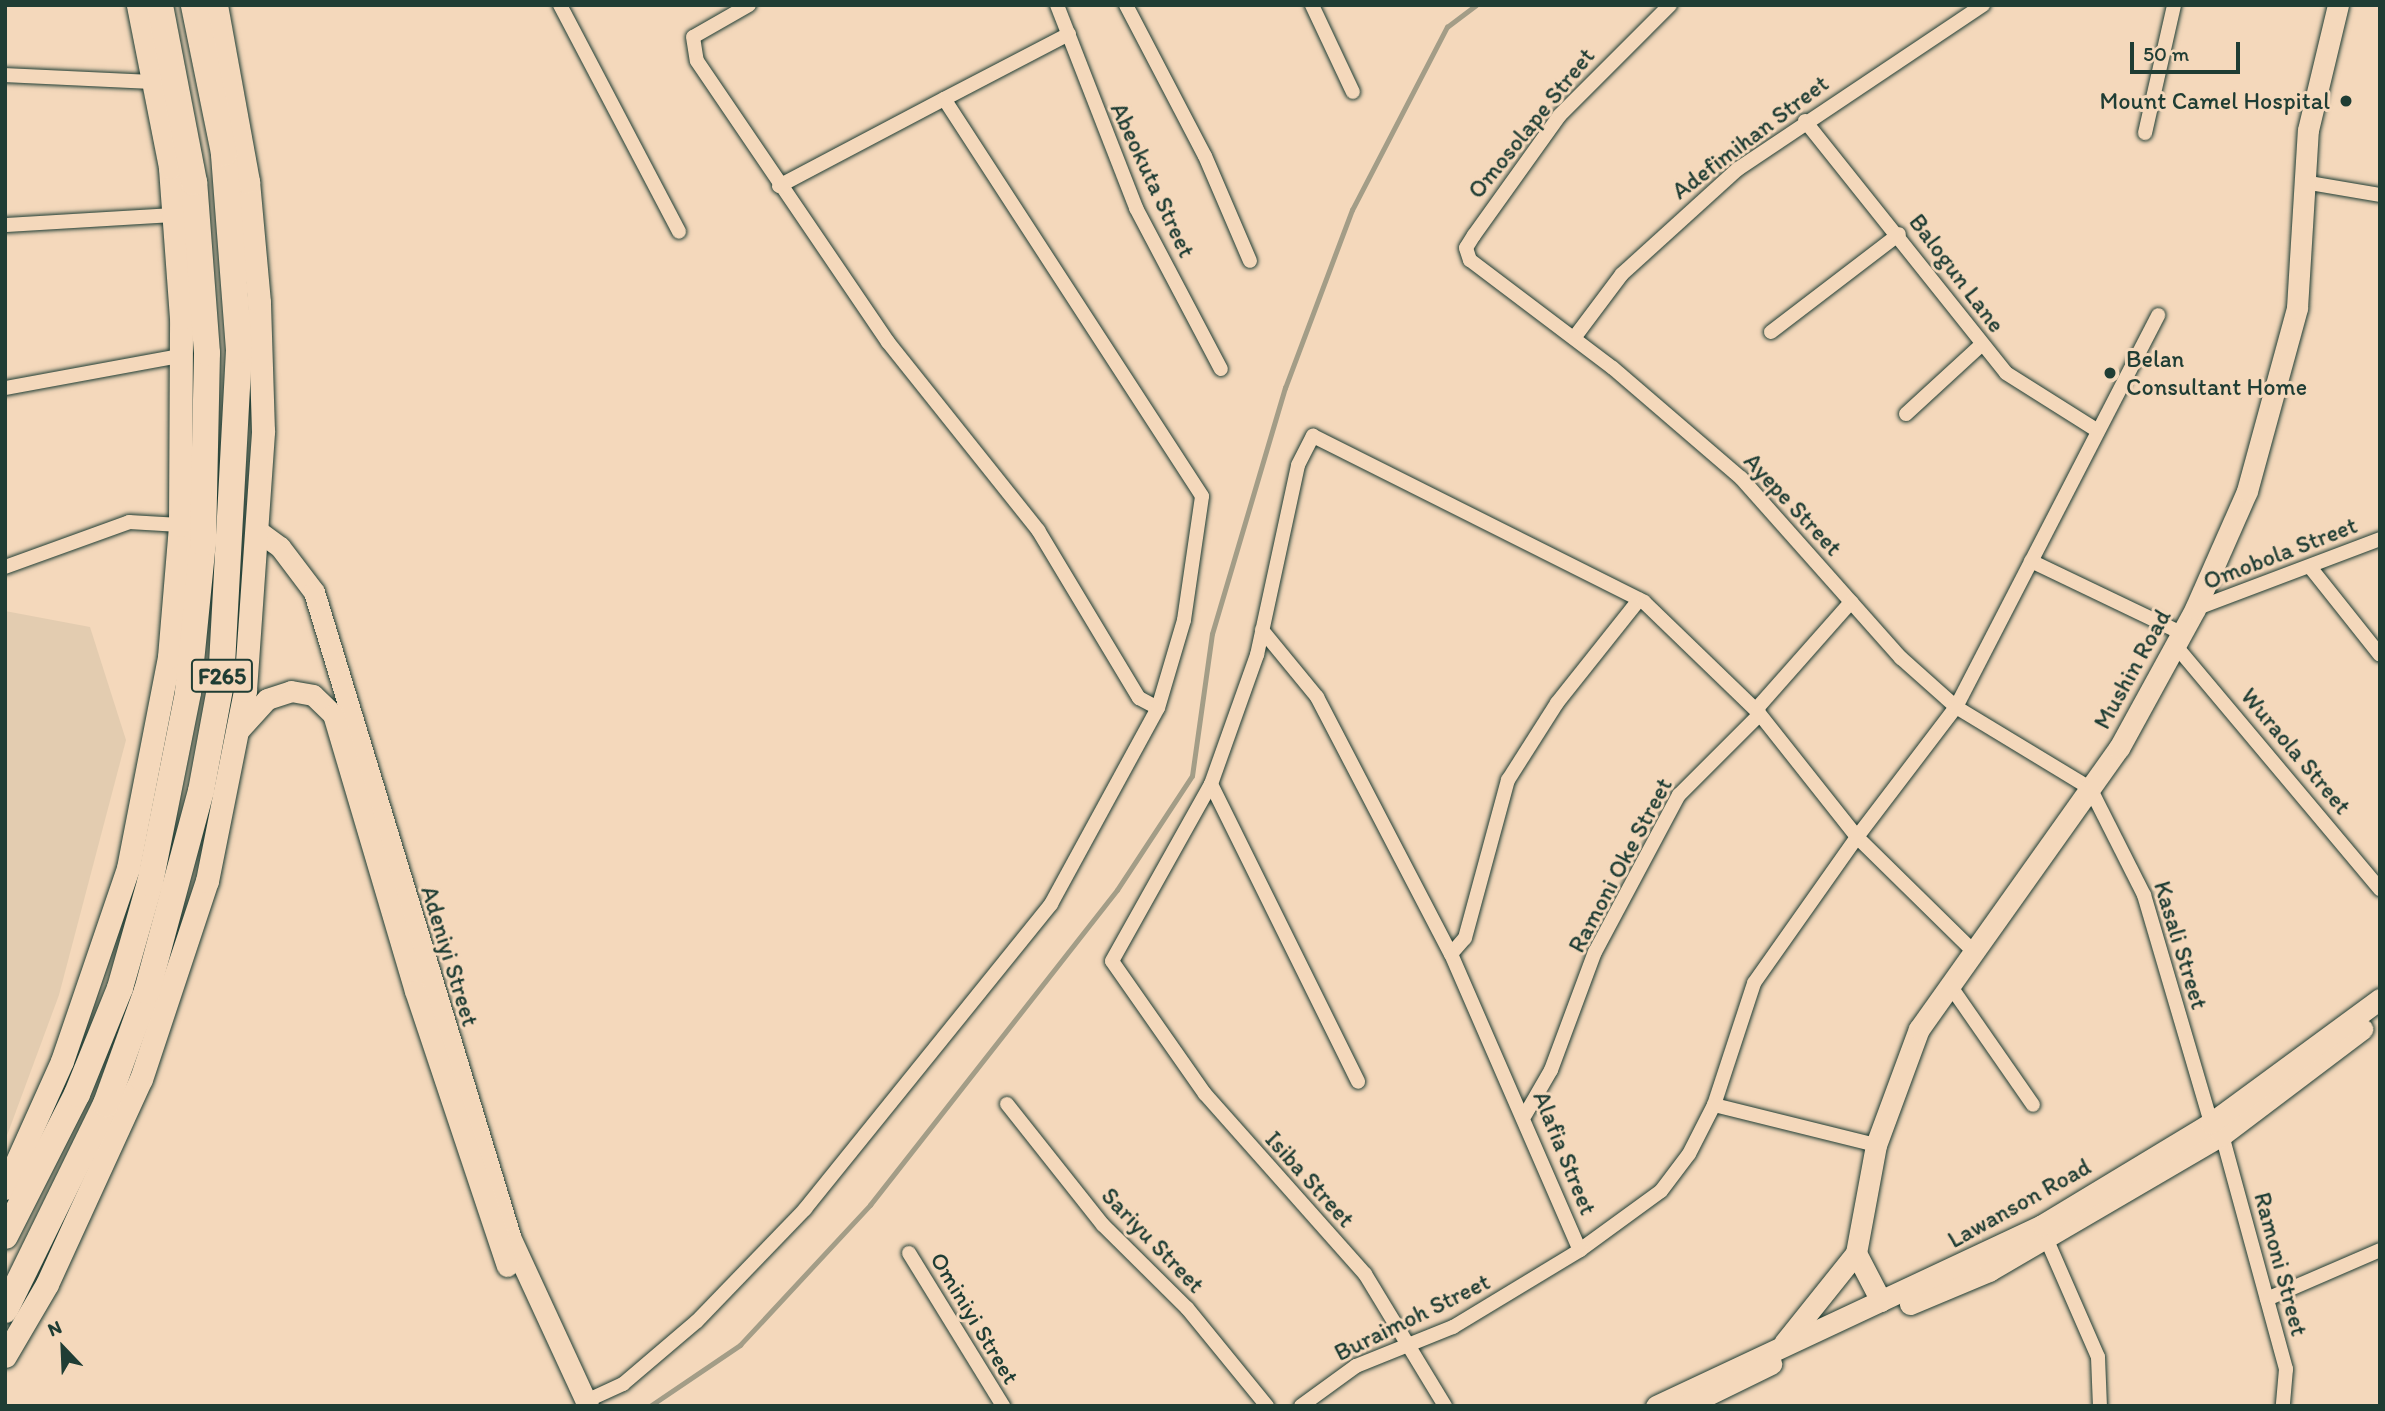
<!DOCTYPE html>
<style>
body{margin:0}
#map{position:relative;width:2385px;height:1411px;overflow:hidden;background:#f4d8bb;font-family:Itim,sans-serif}
div>[style]{position:absolute}
.built>*{inset:0;background:#e3ccb0}
.stream>*{height:4.5px;margin:-2.25px;padding:0 2.25px;transform-origin:2.25px;border-radius:2.25px;background:#a39d87}
.roads{filter:drop-shadow(0 0 2px #1f3d34) drop-shadow(0 0 2px #1f3d34)}
.street>*{height:14px;margin:-7px;padding:0 7px;transform-origin:7px;border-radius:7px;background:#f4d8bb}
.secondary>*{height:21px;margin:-10.5px;padding:0 10.5px;transform-origin:10.5px;border-radius:10.5px;background:#f4d8bb}
.primary>*{height:23px;margin:-11.5px;padding:0 11.5px;transform-origin:11.5px;border-radius:11.5px;background:#f4d8bb}
.highway>*{height:26px;margin:-13px;padding:0 13px;transform-origin:13px;border-radius:13px;background:#f4d8bb}
.dots>*{width:19px;height:19px;translate:-50% -50%;box-sizing:border-box;border:4px solid #f4d8bb;border-radius:50%}
span{translate:-50% -50%;white-space:nowrap;text-align:center;line-height:1.15;-webkit-text-stroke:6px #f4d8bb;paint-order:stroke}
.shield-label span{padding:2px 5px;background:#f4d8bb;border:2px solid;border-radius:5px;-webkit-text-stroke-width:0}
.shield-label{font-size:23px;color:#1f3d34;font-weight:700}
.poi-label{font-size:24px;color:#1f3d34}
.right{translate:-100% -50%;text-align:right}
.left{translate:0 -50%;text-align:left}
.street-label{font-size:24px;color:#1f3d34}
.frame{position:absolute;inset:0;border:7px solid #1f3d34;pointer-events:none}
.north{position:absolute;left:28px;top:1313px;width:70px;height:70px;-webkit-text-stroke:5px #f4d8bb;paint-order:stroke;rotate:337deg;font-size:19px;font-weight:700;line-height:28px;text-align:center;color:#1f3d34}
.north::after{content:'';display:block;margin:auto;width:24px;height:32px;background:#1f3d34;clip-path:polygon(50% 0,100% 100%,50% 72%,0 100%)}
.scale{position:absolute;left:2130px;top:42px;width:110px;height:32px;box-sizing:border-box;border:4px solid #1f3d34;border-top:0;padding-left:9px;font-size:21px;line-height:24px;white-space:nowrap;color:#1f3d34;-webkit-text-stroke:5px #f4d8bb;paint-order:stroke}
</style>
<div id="map">
<div class="built">
<i style="clip-path:polygon(5px 611px,90px 627px,126px 740px,59px 995px,5px 1141px)"></i>
</div>
<div class="stream">
<i style="left:650px;top:1406px;width:109px;rotate:-34.1deg"></i>
<i style="left:740px;top:1345px;width:191px;rotate:-47.1deg"></i>
<i style="left:870px;top:1205px;width:400px;rotate:-51.9deg"></i>
<i style="left:1117px;top:890px;width:136px;rotate:-56.7deg"></i>
<i style="left:1192px;top:776px;width:143px;rotate:-82deg"></i>
<i style="left:1212px;top:634px;width:257px;rotate:-73.5deg"></i>
<i style="left:1285px;top:388px;width:190px;rotate:-69.4deg"></i>
<i style="left:1352px;top:210px;width:206px;rotate:-62.6deg"></i>
<i style="left:1447px;top:27px;width:36px;rotate:-37deg"></i>
</div>
<div class="roads">
<div class="street">
<i style="left:560px;top:5px;width:256px;rotate:62.3deg"></i>
<i style="left:749px;top:5px;width:64px;rotate:150.3deg"></i>
<i style="left:693px;top:37px;width:24px;rotate:81deg"></i>
<i style="left:697px;top:61px;width:340px;rotate:55.8deg"></i>
<i style="left:888px;top:342px;width:241px;rotate:51.4deg"></i>
<i style="left:1038px;top:530px;width:196px;rotate:59deg"></i>
<i style="left:1139px;top:698px;width:21px;rotate:28deg"></i>
<i style="left:1057px;top:5px;width:218px;rotate:68.7deg"></i>
<i style="left:1136px;top:208px;width:182px;rotate:62.2deg"></i>
<i style="left:1126px;top:5px;width:170px;rotate:62.4deg"></i>
<i style="left:1205px;top:156px;width:114px;rotate:66.8deg"></i>
<i style="left:1312px;top:5px;width:96px;rotate:64.8deg"></i>
<i style="left:1670px;top:5px;width:156px;rotate:135deg"></i>
<i style="left:1560px;top:115px;width:148px;rotate:125.6deg"></i>
<i style="left:1474px;top:235px;width:15px;rotate:122deg"></i>
<i style="left:1466px;top:248px;width:13px;rotate:72deg"></i>
<i style="left:1470px;top:260px;width:179px;rotate:37.1deg"></i>
<i style="left:1613px;top:368px;width:169px;rotate:40.7deg"></i>
<i style="left:1741px;top:478px;width:241px;rotate:48.4deg"></i>
<i style="left:1901px;top:658px;width:74px;rotate:41.7deg"></i>
<i style="left:1956px;top:707px;width:157px;rotate:31.2deg"></i>
<i style="left:2090px;top:788px;width:120px;rotate:63.2deg"></i>
<i style="left:2144px;top:895px;width:238px;rotate:73.6deg"></i>
<i style="left:5px;top:75px;width:151px;rotate:2.7deg"></i>
<i style="left:1805px;top:121px;width:322px;rotate:51.4deg"></i>
<i style="left:2006px;top:373px;width:105px;rotate:32.2deg"></i>
<i style="left:2145px;top:133px;width:131px;rotate:-77.2deg"></i>
<i style="left:2304px;top:182px;width:77px;rotate:9.7deg"></i>
<i style="left:779px;top:186px;width:187px;rotate:-27.8deg"></i>
<i style="left:5px;top:225px;width:170px;rotate:-3.4deg"></i>
<i style="left:1771px;top:332px;width:161px;rotate:-37.4deg"></i>
<i style="left:1574px;top:338px;width:80px;rotate:-53.1deg"></i>
<i style="left:1622px;top:274px;width:156px;rotate:-42.2deg"></i>
<i style="left:1738px;top:169px;width:295px;rotate:-33.8deg"></i>
<i style="left:5px;top:388px;width:178px;rotate:-10.4deg"></i>
<i style="left:1906px;top:414px;width:103px;rotate:-42.6deg"></i>
<i style="left:2031px;top:561px;width:166px;rotate:25.6deg"></i>
<i style="left:5px;top:567px;width:132px;rotate:-19.9deg"></i>
<i style="left:129px;top:522px;width:51px;rotate:3.4deg"></i>
<i style="left:2310px;top:567px;width:112px;rotate:51.5deg"></i>
<i style="left:2195px;top:609px;width:198px;rotate:-20.7deg"></i>
<i style="left:1262px;top:630px;width:87px;rotate:50.6deg"></i>
<i style="left:1317px;top:697px;width:290px;rotate:62.5deg"></i>
<i style="left:1451px;top:954px;width:323px;rotate:66.5deg"></i>
<i style="left:1580px;top:1250px;width:100px;rotate:-36.1deg"></i>
<i style="left:1661px;top:1191px;width:46px;rotate:-52.9deg"></i>
<i style="left:1689px;top:1154px;width:55px;rotate:-63deg"></i>
<i style="left:1714px;top:1105px;width:128px;rotate:-71.8deg"></i>
<i style="left:1754px;top:983px;width:179px;rotate:-54.8deg"></i>
<i style="left:1857px;top:837px;width:161px;rotate:44.5deg"></i>
<i style="left:2175px;top:645px;width:319px;rotate:50deg"></i>
<i style="left:1211px;top:784px;width:332px;rotate:63.7deg"></i>
<i style="left:1451px;top:954px;width:21px;rotate:-49deg"></i>
<i style="left:1465px;top:938px;width:164px;rotate:-74.8deg"></i>
<i style="left:1508px;top:780px;width:91px;rotate:-57.5deg"></i>
<i style="left:1557px;top:703px;width:132px;rotate:-51.5deg"></i>
<i style="left:1949px;top:984px;width:147px;rotate:55.2deg"></i>
<i style="left:1007px;top:1104px;width:154px;rotate:51.6deg"></i>
<i style="left:1103px;top:1225px;width:118px;rotate:44.7deg"></i>
<i style="left:1187px;top:1308px;width:127px;rotate:50.8deg"></i>
<i style="left:1714px;top:1105px;width:167px;rotate:13.9deg"></i>
<i style="left:1525px;top:1115px;width:52px;rotate:-60deg"></i>
<i style="left:1551px;top:1070px;width:126px;rotate:-69.6deg"></i>
<i style="left:1595px;top:952px;width:178px;rotate:-61.9deg"></i>
<i style="left:1679px;top:795px;width:110px;rotate:-45deg"></i>
<i style="left:1757px;top:717px;width:11px;rotate:-80deg"></i>
<i style="left:1759px;top:706px;width:139px;rotate:-48.5deg"></i>
<i style="left:2222px;top:1135px;width:243px;rotate:74.7deg"></i>
<i style="left:2286px;top:1369px;width:37px;rotate:95deg"></i>
<i style="left:2046px;top:1238px;width:130px;rotate:66.4deg"></i>
<i style="left:2098px;top:1357px;width:49px;rotate:87.7deg"></i>
<i style="left:909px;top:1253px;width:180px;rotate:58.4deg"></i>
<i style="left:2267px;top:1299px;width:123px;rotate:-23.4deg"></i>
<i style="left:586px;top:1401px;width:41px;rotate:-24.7deg"></i>
<i style="left:623px;top:1384px;width:97px;rotate:-40.4deg"></i>
<i style="left:697px;top:1321px;width:156px;rotate:-46deg"></i>
<i style="left:805px;top:1209px;width:392px;rotate:-51.1deg"></i>
<i style="left:1051px;top:904px;width:223px;rotate:-61.4deg"></i>
<i style="left:1158px;top:708px;width:92px;rotate:-73.5deg"></i>
<i style="left:1184px;top:620px;width:125px;rotate:-81.7deg"></i>
<i style="left:1202px;top:496px;width:473px;rotate:-123deg"></i>
<i style="left:944px;top:99px;width:141px;rotate:-27.5deg"></i>
<i style="left:1301px;top:1406px;width:68px;rotate:-36deg"></i>
<i style="left:1356px;top:1366px;width:105px;rotate:-21.9deg"></i>
<i style="left:1453px;top:1327px;width:149px;rotate:-31.2deg"></i>
<i style="left:1445px;top:1406px;width:154px;rotate:-121.2deg"></i>
<i style="left:1365px;top:1274px;width:241px;rotate:-131.6deg"></i>
<i style="left:1205px;top:1094px;width:162px;rotate:-125deg"></i>
<i style="left:1112px;top:961px;width:203px;rotate:-60.8deg"></i>
<i style="left:1211px;top:784px;width:137px;rotate:-70.4deg"></i>
<i style="left:1257px;top:655px;width:194px;rotate:-77.8deg"></i>
<i style="left:1298px;top:465px;width:33px;rotate:-63deg"></i>
<i style="left:1313px;top:436px;width:370px;rotate:26.6deg"></i>
<i style="left:1644px;top:602px;width:158px;rotate:44deg"></i>
<i style="left:1758px;top:712px;width:159px;rotate:51.6deg"></i>
<i style="left:1857px;top:837px;width:163px;rotate:-52.7deg"></i>
<i style="left:1956px;top:707px;width:441px;rotate:-62.7deg"></i>
</div>
<div class="secondary">
<i style="left:258px;top:531px;width:27px;rotate:36deg"></i>
<i style="left:280px;top:547px;width:56px;rotate:52.9deg"></i>
<i style="left:314px;top:592px;width:676px;rotate:73.07deg"></i>
<i style="left:511px;top:1239px;width:184px;rotate:65.2deg"></i>
<i style="left:238px;top:731px;width:43px;rotate:-47.8deg"></i>
<i style="left:267px;top:699px;width:25px;rotate:-18deg"></i>
<i style="left:291px;top:691px;width:22px;rotate:10deg"></i>
<i style="left:313px;top:695px;width:28px;rotate:44deg"></i>
<i style="left:333px;top:714px;width:289px;rotate:73.5deg"></i>
<i style="left:415px;top:991px;width:290px;rotate:71.5deg"></i>
<i style="left:1881px;top:1301px;width:54px;rotate:-117.5deg"></i>
<i style="left:1856px;top:1253px;width:110px;rotate:-79.5deg"></i>
<i style="left:1876px;top:1145px;width:124px;rotate:-69.7deg"></i>
<i style="left:1919px;top:1029px;width:345px;rotate:-54.6deg"></i>
<i style="left:2119px;top:748px;width:158px;rotate:-61.3deg"></i>
<i style="left:2195px;top:609px;width:129px;rotate:-66.2deg"></i>
<i style="left:2247px;top:491px;width:190px;rotate:-74.7deg"></i>
<i style="left:2297px;top:308px;width:178px;rotate:-86.5deg"></i>
<i style="left:2308px;top:130px;width:129px;rotate:-76.5deg"></i>
<i style="left:1910px;top:1304px;width:86px;rotate:-22.7deg"></i>
<i style="left:1989px;top:1271px;width:270px;rotate:-30.3deg"></i>
<i style="left:2222px;top:1135px;width:176px;rotate:-37.1deg"></i>
<i style="left:1784px;top:1343px;width:115px;rotate:-51.3deg"></i>
<i style="left:1656px;top:1406px;width:426px;rotate:-25.1deg"></i>
<i style="left:2042px;top:1225px;width:197px;rotate:-31.1deg"></i>
<i style="left:2211px;top:1123px;width:210px;rotate:-36.3deg"></i>
<i style="left:1685px;top:1406px;width:96px;rotate:-26deg"></i>
</div>
<div class="primary">
<i style="left:5px;top:1188px;width:139px;rotate:-65.8deg"></i>
<i style="left:62px;top:1061px;width:204px;rotate:-71.1deg"></i>
<i style="left:128px;top:868px;width:215px;rotate:-79deg"></i>
<i style="left:169px;top:657px;width:132px;rotate:-85.2deg"></i>
<i style="left:180px;top:525px;width:207px;rotate:-89.7deg"></i>
<i style="left:181px;top:318px;width:151px;rotate:-94.2deg"></i>
<i style="left:170px;top:167px;width:165px;rotate:-101.2deg"></i>
<i style="left:5px;top:1356px;width:83px;rotate:-59.7deg"></i>
<i style="left:47px;top:1284px;width:226px;rotate:-65.4deg"></i>
<i style="left:141px;top:1079px;width:209px;rotate:-71.6deg"></i>
<i style="left:207px;top:881px;width:195px;rotate:-78.7deg"></i>
<i style="left:245px;top:690px;width:260px;rotate:-86deg"></i>
<i style="left:263px;top:431px;width:129px;rotate:-91.8deg"></i>
<i style="left:259px;top:302px;width:121px;rotate:-95.2deg"></i>
<i style="left:248px;top:181px;width:179px;rotate:-100.3deg"></i>
</div>
<div class="highway">
<i style="left:5px;top:1236px;width:159px;rotate:-63.1deg"></i>
<i style="left:77px;top:1094px;width:114px;rotate:-67.9deg"></i>
<i style="left:120px;top:988px;width:109px;rotate:-74.1deg"></i>
<i style="left:150px;top:883px;width:195px;rotate:-78.7deg"></i>
<i style="left:188px;top:692px;width:150px;rotate:-84.3deg"></i>
<i style="left:203px;top:543px;width:190px;rotate:-88.8deg"></i>
<i style="left:207px;top:353px;width:171px;rotate:-94.3deg"></i>
<i style="left:194px;top:182px;width:180px;rotate:-100.9deg"></i>
<i style="left:5px;top:1310px;width:229px;rotate:-63.9deg"></i>
<i style="left:106px;top:1104px;width:120px;rotate:-70.1deg"></i>
<i style="left:147px;top:991px;width:207px;rotate:-74.9deg"></i>
<i style="left:201px;top:791px;width:110px;rotate:-79.5deg"></i>
<i style="left:221px;top:683px;width:333px;rotate:-86.9deg"></i>
<i style="left:239px;top:350px;width:198px;rotate:-94.4deg"></i>
<i style="left:224px;top:153px;width:151px;rotate:-101.5deg"></i>
</div>
</div>
<div class="dots">
<i style="left:2346px;top:101px;background:#1f3d34"></i>
<i style="left:2110px;top:373px;background:#1f3d34"></i>
</div>
<div class="shield-label">
<span style="left:222px;top:676px">F265</span>
</div>
<div class="poi-label">
<span class="right" style="left:2330px;top:101px">Mount Camel Hospital</span>
<span class="left" style="left:2126px;top:373px">Belan<br>Consultant Home</span>
</div>
<div class="street-label">
<span style="left:1531px;top:123px;rotate:-51deg">Omosolape Street</span>
<span style="left:1750px;top:137px;rotate:-37deg">Adefimihan Street</span>
<span style="left:1153px;top:180px;rotate:65deg">Abeokuta Street</span>
<span style="left:1957px;top:273px;rotate:53deg">Balogun Lane</span>
<span style="left:1793px;top:504px;rotate:47deg">Ayepe Street</span>
<span style="left:2280px;top:553px;rotate:-21deg">Omobola Street</span>
<span style="left:2132px;top:669px;rotate:-61deg">Mushin Road</span>
<span style="left:2296px;top:751px;rotate:50deg">Wuraola Street</span>
<span style="left:1620px;top:865px;rotate:-62deg">Ramoni Oke Street</span>
<span style="left:2181px;top:945px;rotate:73deg">Kasali Street</span>
<span style="left:450px;top:956px;rotate:73deg">Adeniyi Street</span>
<span style="left:1565px;top:1153px;rotate:68deg">Alafia Street</span>
<span style="left:1310px;top:1179px;rotate:48deg">Isiba Street</span>
<span style="left:2019px;top:1203px;rotate:-29deg">Lawanson Road</span>
<span style="left:1153px;top:1240px;rotate:46deg">Sariyu Street</span>
<span style="left:2281px;top:1264px;rotate:75deg">Ramoni Street</span>
<span style="left:1412px;top:1317px;rotate:-26deg">Buraimoh Street</span>
<span style="left:975px;top:1318px;rotate:59deg">Ominiyi Street</span>
</div>
<div class="frame"></div>
<div class="north">N</div>
<div class="scale">50 m</div>
</div>
